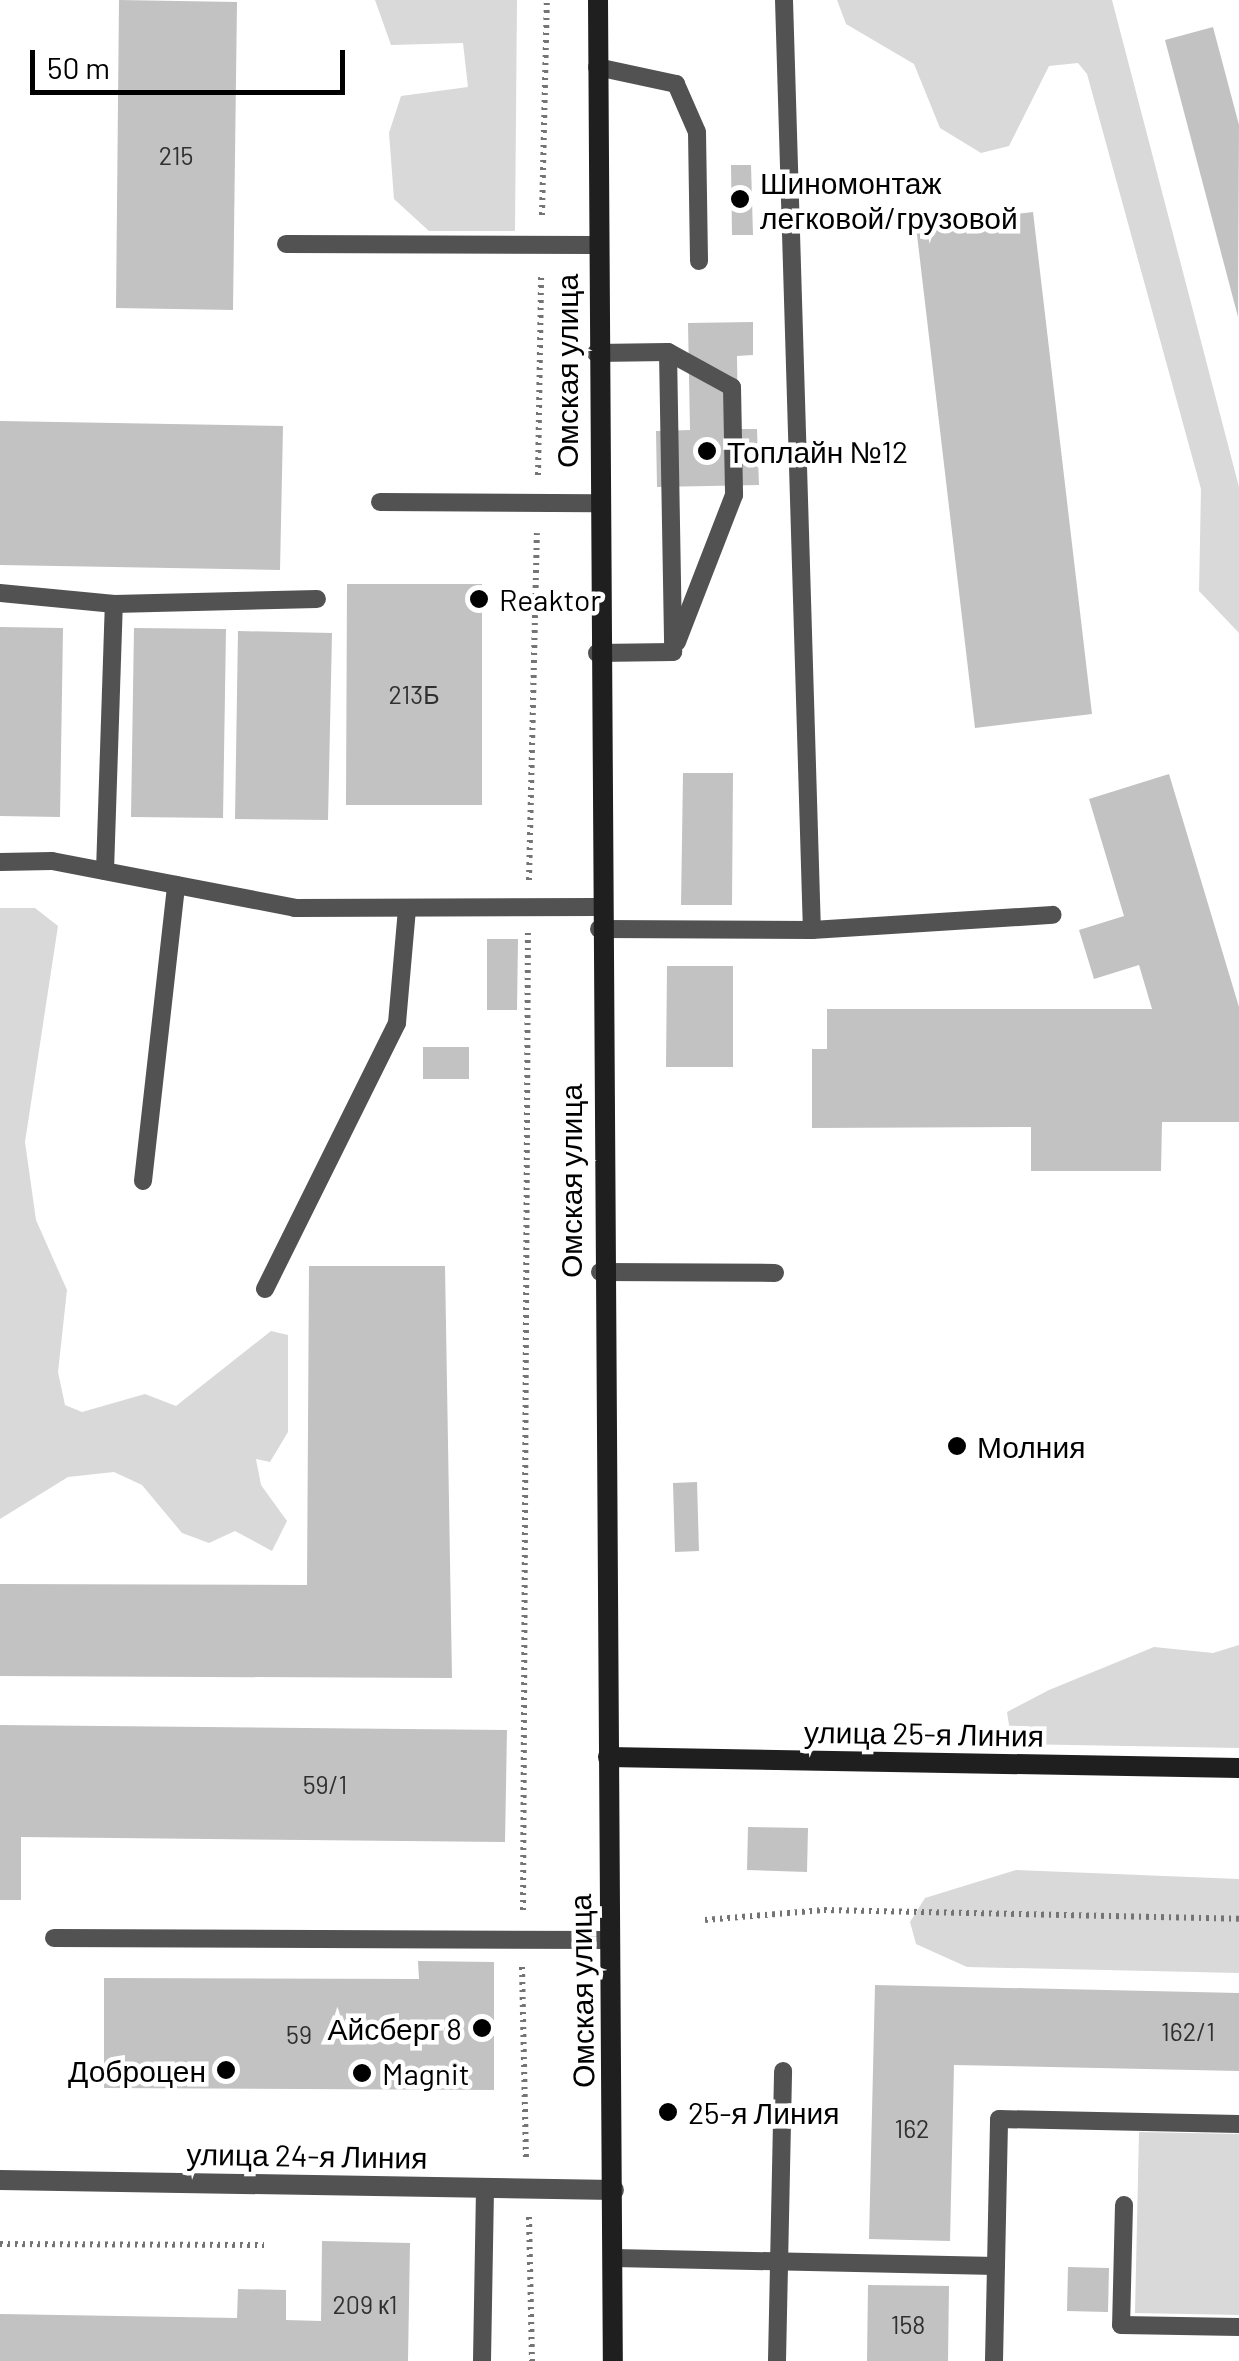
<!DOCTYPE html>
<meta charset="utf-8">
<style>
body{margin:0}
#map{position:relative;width:1239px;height:2361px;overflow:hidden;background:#fff;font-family:Barlow,sans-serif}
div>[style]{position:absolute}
.green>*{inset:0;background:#d9d9d9}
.building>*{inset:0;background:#c2c2c2}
.path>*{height:6px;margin-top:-3px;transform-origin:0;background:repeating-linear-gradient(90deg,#747474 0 2.5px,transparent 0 7.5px)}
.lane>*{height:18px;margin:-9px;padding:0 9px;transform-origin:9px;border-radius:9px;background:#525252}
.street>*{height:20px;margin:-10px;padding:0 10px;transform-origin:10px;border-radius:10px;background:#525252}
.secondary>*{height:20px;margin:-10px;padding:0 10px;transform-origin:10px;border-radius:10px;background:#1f1f1f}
.dots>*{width:28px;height:28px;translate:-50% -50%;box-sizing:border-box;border:5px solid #fff;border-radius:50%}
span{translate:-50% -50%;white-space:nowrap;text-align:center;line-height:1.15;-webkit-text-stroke:9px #fff;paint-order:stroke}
.number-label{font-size:25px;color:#303030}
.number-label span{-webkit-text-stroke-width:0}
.poi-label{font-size:30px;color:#000}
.left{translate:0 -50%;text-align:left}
.right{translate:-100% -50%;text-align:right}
.street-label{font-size:30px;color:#000}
.scale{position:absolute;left:30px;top:50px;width:315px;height:45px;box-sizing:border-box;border:5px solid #000;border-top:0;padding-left:12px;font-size:30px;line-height:35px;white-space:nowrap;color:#000;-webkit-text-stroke:8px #fff;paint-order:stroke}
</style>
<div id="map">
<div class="green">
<i style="clip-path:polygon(375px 0,517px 0,515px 231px,429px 231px,394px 199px,389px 133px,401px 96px,468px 87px,463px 43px,391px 45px)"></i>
<i style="clip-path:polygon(837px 0,1112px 0,1239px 487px,1239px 633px,1199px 591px,1201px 489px,1087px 74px,1078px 63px,1049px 66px,1009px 146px,981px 153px,940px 128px,914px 64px,846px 24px)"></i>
<i style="clip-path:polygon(0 908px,35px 908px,58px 926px,25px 1142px,36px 1220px,67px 1290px,58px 1372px,65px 1405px,82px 1412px,145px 1394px,176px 1406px,271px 1331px,288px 1335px,288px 1432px,270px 1462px,256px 1459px,261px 1485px,287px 1521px,272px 1551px,235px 1531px,209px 1543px,182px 1533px,142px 1485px,114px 1472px,68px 1477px,0 1519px)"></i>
<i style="clip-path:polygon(1239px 1645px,1239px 1748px,1012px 1744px,1007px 1712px,1049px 1690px,1154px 1647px,1213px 1653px)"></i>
<i style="clip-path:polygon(1016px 1870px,1239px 1879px,1239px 1973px,967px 1967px,916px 1944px,910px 1922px,925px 1898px)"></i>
<i style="clip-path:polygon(1139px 2132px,1239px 2134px,1239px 2315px,1135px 2313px)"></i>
</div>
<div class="building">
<i style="clip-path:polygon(119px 0,237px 2px,233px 310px,116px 308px)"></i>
<i style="clip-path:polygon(1213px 27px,1239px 125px,1238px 317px,1165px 40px)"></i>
<i style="clip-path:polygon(731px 165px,751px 165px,753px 235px,732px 235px)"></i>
<i style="clip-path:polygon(1033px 212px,1092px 714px,975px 728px,916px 226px)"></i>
<i style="clip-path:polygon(753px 322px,753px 355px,737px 356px,738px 429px,757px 429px,759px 485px,657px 487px,656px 431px,690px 430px,688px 323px)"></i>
<i style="clip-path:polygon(0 421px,283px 426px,280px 570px,0 565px)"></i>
<i style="clip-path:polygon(347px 584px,482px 584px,482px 805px,346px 805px)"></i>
<i style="clip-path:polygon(0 627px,63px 628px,60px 817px,0 816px)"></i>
<i style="clip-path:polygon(134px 628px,226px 629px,223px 818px,131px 817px)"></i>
<i style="clip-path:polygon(238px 631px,332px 633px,328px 820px,235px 819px)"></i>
<i style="clip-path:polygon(683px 773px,733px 773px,732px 905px,681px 905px)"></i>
<i style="clip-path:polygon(1169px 774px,1239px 1007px,1239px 1122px,1162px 1122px,1161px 1171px,1031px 1171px,1031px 1127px,812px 1128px,812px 1049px,827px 1049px,827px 1009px,1152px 1009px,1139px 965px,1094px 979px,1079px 930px,1124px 916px,1089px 799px)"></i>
<i style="clip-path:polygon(487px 939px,518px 939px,517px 1010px,487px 1010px)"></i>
<i style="clip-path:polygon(667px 966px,733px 966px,733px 1067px,666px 1067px)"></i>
<i style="clip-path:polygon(423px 1047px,469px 1047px,469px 1079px,423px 1079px)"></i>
<i style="clip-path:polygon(309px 1266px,445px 1266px,452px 1678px,0 1676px,0 1584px,307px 1585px)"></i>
<i style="clip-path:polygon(697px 1482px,699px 1551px,675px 1552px,673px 1483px)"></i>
<i style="clip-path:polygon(0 1725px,507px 1730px,505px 1842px,21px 1837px,21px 1900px,0 1900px)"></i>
<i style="clip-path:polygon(748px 1827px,808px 1828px,807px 1872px,747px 1870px)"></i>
<i style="clip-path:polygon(418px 1961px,494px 1962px,494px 2090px,104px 2088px,104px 1978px,419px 1979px)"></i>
<i style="clip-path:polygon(875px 1985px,1239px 1993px,1239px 2071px,954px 2065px,950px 2241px,869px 2239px)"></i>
<i style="clip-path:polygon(322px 2241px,410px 2243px,408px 2361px,0 2361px,0 2314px,237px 2318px,238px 2289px,286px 2290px,286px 2320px,321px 2321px)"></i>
<i style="clip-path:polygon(1068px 2267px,1109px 2268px,1108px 2312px,1067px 2311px)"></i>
<i style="clip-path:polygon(868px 2285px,949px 2286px,948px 2361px,867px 2361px)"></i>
</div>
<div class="path">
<i style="left:542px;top:215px;width:215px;rotate:-88.7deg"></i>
<i style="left:538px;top:475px;width:202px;rotate:-89.1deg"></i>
<i style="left:529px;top:880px;width:347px;rotate:-88.7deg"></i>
<i style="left:523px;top:1910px;width:977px;rotate:-89.71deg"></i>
<i style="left:705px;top:1920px;width:119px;rotate:-4.8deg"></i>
<i style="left:824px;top:1910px;width:415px;rotate:1.2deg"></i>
<i style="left:522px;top:1967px;width:193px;rotate:88.8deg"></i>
<i style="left:529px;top:2217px;width:144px;rotate:88.8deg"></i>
<i style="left:0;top:2244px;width:264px;rotate:0.2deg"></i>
</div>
<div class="lane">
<i style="left:784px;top:0;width:930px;rotate:88.28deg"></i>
<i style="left:597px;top:67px;width:81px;rotate:12.1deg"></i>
<i style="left:676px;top:84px;width:52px;rotate:66.4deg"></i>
<i style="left:697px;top:132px;width:129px;rotate:89.1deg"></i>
<i style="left:286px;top:244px;width:309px;rotate:0.2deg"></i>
<i style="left:668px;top:352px;width:73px;rotate:28.7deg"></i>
<i style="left:732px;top:387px;width:108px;rotate:88.9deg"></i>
<i style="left:734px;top:495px;width:158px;rotate:111.2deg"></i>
<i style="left:596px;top:353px;width:72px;rotate:-0.8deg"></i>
<i style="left:668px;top:352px;width:300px;rotate:89deg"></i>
<i style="left:673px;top:652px;width:76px;rotate:179.2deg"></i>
<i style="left:380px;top:502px;width:216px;rotate:0.3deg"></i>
<i style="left:0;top:593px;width:115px;rotate:5.5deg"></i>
<i style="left:0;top:862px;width:52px;rotate:-1.1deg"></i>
<i style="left:52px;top:861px;width:248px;rotate:10.9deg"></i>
<i style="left:295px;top:908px;width:303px;rotate:-0.2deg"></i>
<i style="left:105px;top:871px;width:267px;rotate:-88.1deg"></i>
<i style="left:114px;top:604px;width:203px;rotate:-1.4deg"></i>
<i style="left:599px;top:929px;width:213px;rotate:0.3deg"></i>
<i style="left:812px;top:930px;width:241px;rotate:-3.6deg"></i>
<i style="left:143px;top:1181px;width:298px;rotate:-83.6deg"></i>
<i style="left:600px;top:1272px;width:175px;rotate:0.3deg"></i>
<i style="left:265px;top:1289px;width:297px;rotate:-63.6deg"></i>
<i style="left:397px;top:1023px;width:115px;rotate:-85deg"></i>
<i style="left:54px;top:1938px;width:557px;rotate:0.21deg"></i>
<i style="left:1124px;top:2205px;width:120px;rotate:91.4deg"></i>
<i style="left:1121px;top:2325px;width:118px;rotate:1deg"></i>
<i style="left:614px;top:2258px;width:382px;rotate:1.2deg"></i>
<i style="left:482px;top:2361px;width:174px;rotate:-89deg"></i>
<i style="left:777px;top:2361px;width:290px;rotate:-88.8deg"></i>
<i style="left:994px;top:2361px;width:242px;rotate:-88.8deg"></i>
<i style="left:999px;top:2119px;width:240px;rotate:1.2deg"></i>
</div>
<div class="street">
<i style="left:0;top:2180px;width:614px;rotate:0.93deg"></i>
</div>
<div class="secondary">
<i style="left:598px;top:0;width:2361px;rotate:89.64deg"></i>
<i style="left:608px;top:1757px;width:631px;rotate:1deg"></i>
</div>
<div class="dots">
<i style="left:740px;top:199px;background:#000"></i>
<i style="left:707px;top:451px;background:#000"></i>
<i style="left:479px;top:599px;background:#000"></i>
<i style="left:957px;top:1446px;background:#000"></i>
<i style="left:482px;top:2028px;background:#000"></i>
<i style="left:226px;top:2070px;background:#000"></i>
<i style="left:362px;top:2073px;background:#000"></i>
<i style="left:668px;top:2112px;background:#000"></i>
</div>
<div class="number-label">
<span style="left:176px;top:155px">215</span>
<span style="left:414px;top:694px">213Б</span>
<span style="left:325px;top:1784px">59/1</span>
<span style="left:1188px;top:2031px">162/1</span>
<span style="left:299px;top:2034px">59</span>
<span style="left:912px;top:2128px">162</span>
<span style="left:365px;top:2304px">209 к1</span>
<span style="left:908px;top:2324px">158</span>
</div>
<div class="poi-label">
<span class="left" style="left:760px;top:199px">Шиномонтаж<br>легковой/грузовой</span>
<span class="left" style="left:727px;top:451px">Топлайн №12</span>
<span class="left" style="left:499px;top:599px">Reaktor</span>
<span class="left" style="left:977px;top:1446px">Молния</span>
<span class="right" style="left:462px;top:2028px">Айсберг 8</span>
<span class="right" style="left:206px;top:2070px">Доброцен</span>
<span class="left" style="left:382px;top:2073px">Magnit</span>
<span class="left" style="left:688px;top:2112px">25-я Линия</span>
</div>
<div class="street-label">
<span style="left:566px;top:371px;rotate:-90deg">Омская улица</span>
<span style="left:570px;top:1181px;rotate:-90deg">Омская улица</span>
<span style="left:924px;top:1733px;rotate:1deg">улица 25-я Линия</span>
<span style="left:581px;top:1991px;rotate:-91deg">Омская улица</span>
<span style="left:307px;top:2155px;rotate:1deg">улица 24-я Линия</span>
</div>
<div class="scale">50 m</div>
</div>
